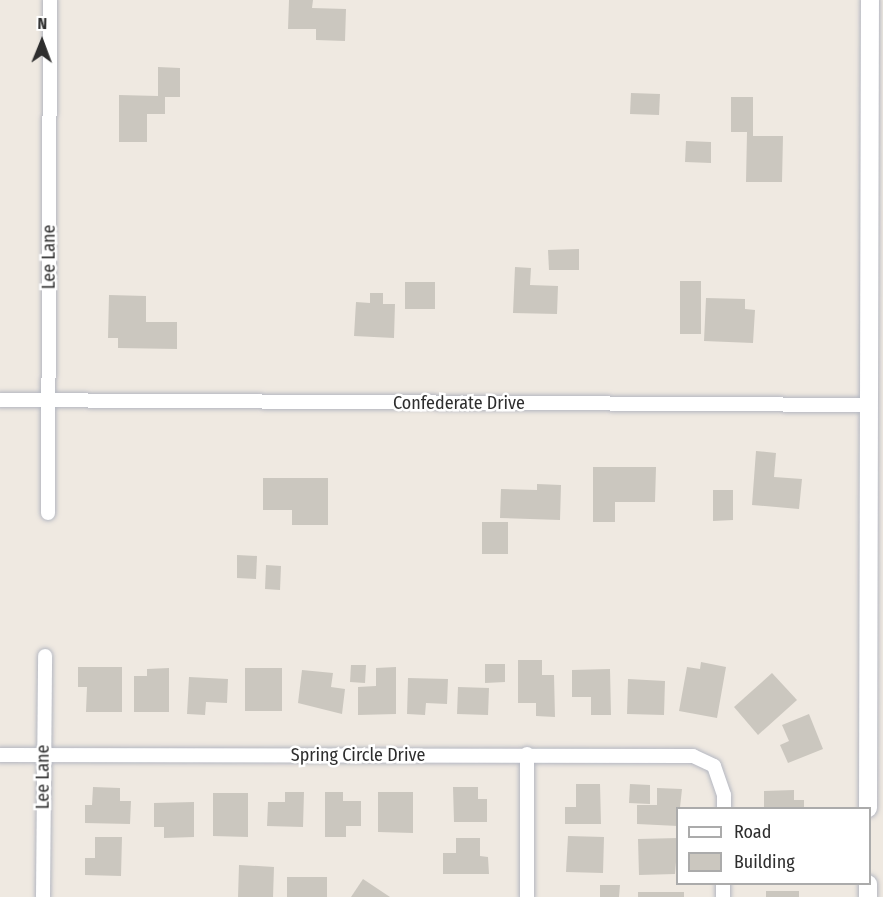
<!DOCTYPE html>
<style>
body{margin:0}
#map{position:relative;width:883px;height:897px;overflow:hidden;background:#efe9e1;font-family:"Fira Sans Condensed",sans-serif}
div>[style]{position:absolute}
.building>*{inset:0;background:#cbc7bf}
.roads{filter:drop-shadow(0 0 2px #b4b7c1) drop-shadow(0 0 2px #b4b7c1)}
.street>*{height:14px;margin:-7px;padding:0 7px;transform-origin:7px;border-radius:7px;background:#fff}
.secondary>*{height:18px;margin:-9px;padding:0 9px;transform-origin:9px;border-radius:9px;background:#fff}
span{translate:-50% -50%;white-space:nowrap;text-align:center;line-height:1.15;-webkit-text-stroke:5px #fff;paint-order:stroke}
.street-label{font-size:18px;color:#2e2e2e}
.legend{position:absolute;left:676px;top:807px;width:195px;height:78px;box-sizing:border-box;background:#fff;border:2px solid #ababab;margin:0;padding:8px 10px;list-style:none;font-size:18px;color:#2e2e2e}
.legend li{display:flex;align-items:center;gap:12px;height:30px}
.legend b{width:30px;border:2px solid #ababab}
.north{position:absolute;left:12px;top:12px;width:60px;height:60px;-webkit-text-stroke:4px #fff;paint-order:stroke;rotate:1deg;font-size:16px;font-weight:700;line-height:24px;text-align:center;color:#2e2e2e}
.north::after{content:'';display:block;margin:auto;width:21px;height:27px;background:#2e2e2e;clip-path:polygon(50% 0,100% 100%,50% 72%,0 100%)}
</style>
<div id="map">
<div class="building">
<i style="clip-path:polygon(289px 0,313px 0,312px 8px,346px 9px,345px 41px,316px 40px,316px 29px,288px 29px)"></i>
<i style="clip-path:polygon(158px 67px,180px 68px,180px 97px,165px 97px,165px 114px,147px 114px,147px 142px,119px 142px,119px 95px,158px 96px)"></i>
<i style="clip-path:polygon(631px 93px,660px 94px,659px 115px,630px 114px)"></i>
<i style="clip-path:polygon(731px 97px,753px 97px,753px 136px,783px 136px,782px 182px,746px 182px,747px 132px,731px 132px)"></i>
<i style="clip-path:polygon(686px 141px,711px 142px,711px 163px,685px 162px)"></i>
<i style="clip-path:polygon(579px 249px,579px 270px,549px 270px,548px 250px)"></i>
<i style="clip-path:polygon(515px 267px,531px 268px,530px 285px,558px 286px,557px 314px,513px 313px)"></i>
<i style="clip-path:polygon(680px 281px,701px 281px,701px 334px,680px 334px)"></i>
<i style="clip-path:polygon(405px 282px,435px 282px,435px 309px,405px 309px)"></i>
<i style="clip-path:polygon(370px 293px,383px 293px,383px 304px,395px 304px,394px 338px,354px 336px,356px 302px,370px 303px)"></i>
<i style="clip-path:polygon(109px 295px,146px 296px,146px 322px,177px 322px,177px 349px,118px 348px,118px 338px,108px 338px)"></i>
<i style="clip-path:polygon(706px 298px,745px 299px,745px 309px,755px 310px,753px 343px,704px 341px)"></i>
<i style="clip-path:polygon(756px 451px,776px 453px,774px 477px,802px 479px,799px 509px,752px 505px)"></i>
<i style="clip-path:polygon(593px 467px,656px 467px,655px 502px,615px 502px,615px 522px,593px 522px)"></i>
<i style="clip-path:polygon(263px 478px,328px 478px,328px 525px,292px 525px,292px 510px,263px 510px)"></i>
<i style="clip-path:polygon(537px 484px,561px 485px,560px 520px,500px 518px,501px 489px,537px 490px)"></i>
<i style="clip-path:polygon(713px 490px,733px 490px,733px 520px,713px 521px)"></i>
<i style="clip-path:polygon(482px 522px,508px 522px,508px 554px,482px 554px)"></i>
<i style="clip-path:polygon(237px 555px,257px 556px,256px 579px,237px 578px)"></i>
<i style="clip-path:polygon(266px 565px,281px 566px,280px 590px,265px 589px)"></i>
<i style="clip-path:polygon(518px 660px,542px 660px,542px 675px,554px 675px,555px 717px,536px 716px,536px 703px,518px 703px)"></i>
<i style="clip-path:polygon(701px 662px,726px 667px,717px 718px,679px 711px,687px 667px,700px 669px)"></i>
<i style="clip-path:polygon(485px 664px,505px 664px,505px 682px,485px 683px)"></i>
<i style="clip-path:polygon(351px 665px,366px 665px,365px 683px,350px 682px)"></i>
<i style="clip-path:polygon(78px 667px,122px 667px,122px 712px,86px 712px,87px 687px,78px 687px)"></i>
<i style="clip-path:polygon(396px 667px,396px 714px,358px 715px,358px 687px,376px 686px,376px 668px)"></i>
<i style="clip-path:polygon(169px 668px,169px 712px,134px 712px,134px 676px,147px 676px,147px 669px)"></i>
<i style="clip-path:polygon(245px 668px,282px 668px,282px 711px,245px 711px)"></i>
<i style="clip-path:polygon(610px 669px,611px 715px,591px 715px,591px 697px,572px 697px,572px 670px)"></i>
<i style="clip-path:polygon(302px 670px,333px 673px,331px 687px,345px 689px,342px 714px,298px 703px)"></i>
<i style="clip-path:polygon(772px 673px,797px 700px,758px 735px,734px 707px)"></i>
<i style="clip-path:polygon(189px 677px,228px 679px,227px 703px,206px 702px,205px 715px,187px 714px)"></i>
<i style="clip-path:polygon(408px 678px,448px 679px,447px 704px,426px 703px,425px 715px,407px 714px)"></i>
<i style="clip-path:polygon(628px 679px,665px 681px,664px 715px,627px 714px)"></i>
<i style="clip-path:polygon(458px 687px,489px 688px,488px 715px,457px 714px)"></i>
<i style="clip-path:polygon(809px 714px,823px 749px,788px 763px,780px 745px,789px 741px,782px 725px)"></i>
<i style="clip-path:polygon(576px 784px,600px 784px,601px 824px,565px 824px,565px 807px,576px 807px)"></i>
<i style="clip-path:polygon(630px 784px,650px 785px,650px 804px,629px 803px)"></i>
<i style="clip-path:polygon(93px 787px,120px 788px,120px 801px,131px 801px,130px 824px,85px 823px,85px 805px,92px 805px)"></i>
<i style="clip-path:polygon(453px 787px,478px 787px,478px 799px,487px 799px,487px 822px,454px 822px)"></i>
<i style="clip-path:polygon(657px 788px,682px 789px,678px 826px,637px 824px,637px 805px,657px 805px)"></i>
<i style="clip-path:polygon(794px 790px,794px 800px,804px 800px,804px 808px,764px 808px,764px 791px)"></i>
<i style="clip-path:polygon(285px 792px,304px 792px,303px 827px,267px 826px,268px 802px,285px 802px)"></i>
<i style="clip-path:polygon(325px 792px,343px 792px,343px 801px,361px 801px,361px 826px,346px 826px,346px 837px,325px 837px)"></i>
<i style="clip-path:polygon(378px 792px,413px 792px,413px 833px,378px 832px)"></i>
<i style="clip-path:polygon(213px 793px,248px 793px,248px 837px,213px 836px)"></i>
<i style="clip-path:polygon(194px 802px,194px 837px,164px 838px,164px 827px,154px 827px,154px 803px)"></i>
<i style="clip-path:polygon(568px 836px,604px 837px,603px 873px,566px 872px)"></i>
<i style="clip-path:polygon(95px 837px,122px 837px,121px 876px,85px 875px,85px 858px,95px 858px)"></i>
<i style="clip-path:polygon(456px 838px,480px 838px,480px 856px,488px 857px,489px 874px,443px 874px,443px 853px,456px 853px)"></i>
<i style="clip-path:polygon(678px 838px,675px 874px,639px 875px,638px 839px)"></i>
<i style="clip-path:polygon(239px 865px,274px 867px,273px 897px,238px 897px)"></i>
<i style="clip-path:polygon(287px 877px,327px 877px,327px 897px,287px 897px)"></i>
<i style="clip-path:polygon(363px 879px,390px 897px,351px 897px)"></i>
<i style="clip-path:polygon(600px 885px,620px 885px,619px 897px,600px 897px)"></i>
<i style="clip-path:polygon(766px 891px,799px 891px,799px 897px,766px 897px)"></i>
<i style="clip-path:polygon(638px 892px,684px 892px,684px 897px,638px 897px)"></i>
</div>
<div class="roads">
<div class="street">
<i style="left:0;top:400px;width:868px;rotate:0.33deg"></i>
<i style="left:48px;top:513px;width:513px;rotate:-89.78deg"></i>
<i style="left:0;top:755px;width:693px;rotate:0.08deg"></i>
<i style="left:693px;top:756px;width:23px;rotate:25deg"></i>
<i style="left:714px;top:766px;width:31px;rotate:71deg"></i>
<i style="left:724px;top:795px;width:13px;rotate:90deg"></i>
<i style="left:43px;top:897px;width:241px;rotate:-89.5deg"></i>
<i style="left:527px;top:897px;width:143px;rotate:-90deg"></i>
<i style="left:723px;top:897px;width:13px;rotate:-90deg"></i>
</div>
<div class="secondary">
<i style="left:868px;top:808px;width:808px;rotate:-89.86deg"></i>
<i style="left:868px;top:897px;width:13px;rotate:-90deg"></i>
</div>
</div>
<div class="street-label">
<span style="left:49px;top:257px;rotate:-90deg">Lee Lane</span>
<span style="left:459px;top:403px">Confederate Drive</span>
<span style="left:358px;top:755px">Spring Circle Drive</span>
<span style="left:43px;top:777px;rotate:-90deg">Lee Lane</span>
</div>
<ul class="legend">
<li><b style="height:8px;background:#fff"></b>Road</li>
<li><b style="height:16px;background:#cbc7bf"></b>Building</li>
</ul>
<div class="north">N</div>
</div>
